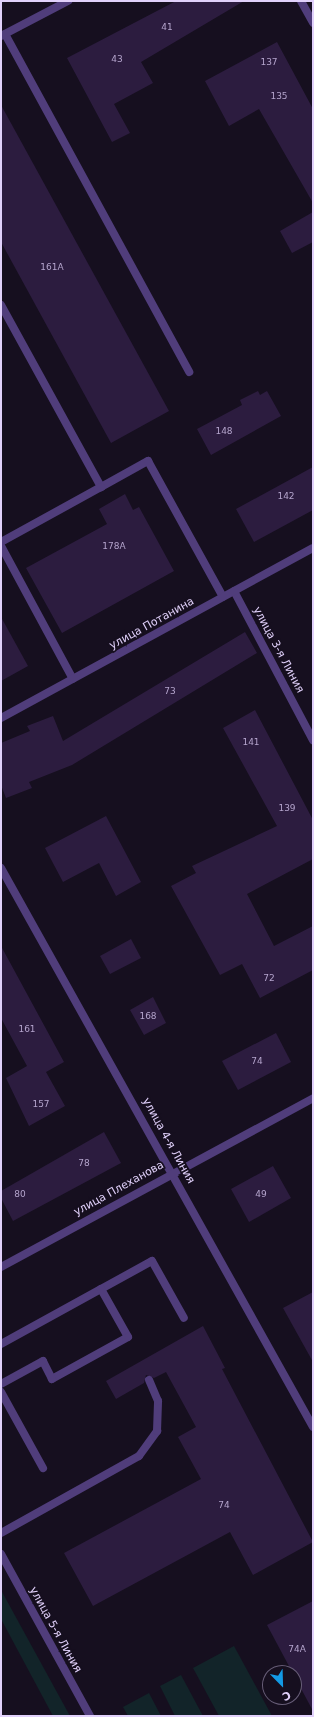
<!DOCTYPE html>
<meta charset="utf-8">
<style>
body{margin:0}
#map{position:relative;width:314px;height:1717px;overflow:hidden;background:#160f1f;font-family:"DejaVu Sans",sans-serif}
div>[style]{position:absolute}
.green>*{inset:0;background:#122429}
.building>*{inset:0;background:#2c1c3f}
.lane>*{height:8px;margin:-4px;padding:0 4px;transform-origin:4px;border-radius:4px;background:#503d7b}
.street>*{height:8px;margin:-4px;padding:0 4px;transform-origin:4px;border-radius:4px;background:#503d7b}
span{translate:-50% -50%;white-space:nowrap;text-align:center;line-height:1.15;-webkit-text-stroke:3.5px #160f1f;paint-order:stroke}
.number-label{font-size:9px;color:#b4a4cc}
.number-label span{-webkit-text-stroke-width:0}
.street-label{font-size:11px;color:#e1d1fb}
.frame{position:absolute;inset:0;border:2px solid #e1d1fb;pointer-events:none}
.north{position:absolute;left:262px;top:1665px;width:40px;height:40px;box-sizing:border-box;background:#160f1f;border:1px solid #675d77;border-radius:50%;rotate:157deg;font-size:11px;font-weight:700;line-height:16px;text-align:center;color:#e1d1fb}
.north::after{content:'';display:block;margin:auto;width:14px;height:18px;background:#139ae5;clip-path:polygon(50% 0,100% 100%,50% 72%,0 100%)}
</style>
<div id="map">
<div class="green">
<i style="clip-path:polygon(1px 1590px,70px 1716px,53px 1716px,1px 1619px)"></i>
<i style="clip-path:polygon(234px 1646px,272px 1716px,219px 1716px,193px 1668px)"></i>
<i style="clip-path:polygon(181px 1675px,203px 1716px,175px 1716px,160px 1686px)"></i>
<i style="clip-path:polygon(149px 1693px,161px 1716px,128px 1716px,123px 1707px)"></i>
</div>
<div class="building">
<i style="clip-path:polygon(176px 1px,244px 1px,141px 62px,153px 83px,114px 104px,130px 133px,112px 142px,67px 58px)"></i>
<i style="clip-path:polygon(277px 42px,313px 109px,313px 203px,259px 109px,229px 126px,205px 81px)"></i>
<i style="clip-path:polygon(1px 105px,169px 411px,111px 443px,1px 242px)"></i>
<i style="clip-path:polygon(313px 212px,313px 242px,292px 253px,280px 231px)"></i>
<i style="clip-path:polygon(258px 391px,260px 395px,267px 391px,281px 416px,211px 455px,197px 429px,242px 405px,240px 400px)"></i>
<i style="clip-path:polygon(313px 467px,313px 510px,254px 542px,236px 509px)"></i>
<i style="clip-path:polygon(125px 494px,133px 510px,139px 507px,174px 571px,62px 633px,26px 568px,107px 524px,99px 509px)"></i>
<i style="clip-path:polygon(1px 617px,28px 666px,1px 681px)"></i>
<i style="clip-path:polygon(245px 632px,257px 653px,72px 765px,29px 782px,32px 788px,6px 798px,1px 785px,1px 743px,30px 731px,27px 726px,53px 716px,63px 741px)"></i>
<i style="clip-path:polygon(255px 710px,313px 820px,313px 859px,247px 894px,274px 946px,313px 926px,313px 970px,260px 998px,242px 964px,220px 975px,171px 886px,196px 873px,192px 866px,277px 826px,223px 728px)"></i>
<i style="clip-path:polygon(106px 816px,141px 882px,116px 896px,99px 863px,63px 882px,45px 848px)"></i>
<i style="clip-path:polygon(131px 939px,141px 958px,110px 974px,100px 956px)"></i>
<i style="clip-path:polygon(1px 946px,64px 1062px,46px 1072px,65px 1106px,29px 1126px,6px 1078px,27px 1066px,1px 1018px)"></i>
<i style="clip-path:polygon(153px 997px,166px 1023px,144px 1035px,130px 1010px)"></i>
<i style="clip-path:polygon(276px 1033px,291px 1062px,238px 1090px,222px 1061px)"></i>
<i style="clip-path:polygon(104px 1132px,121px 1163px,13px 1221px,1px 1198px,1px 1191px)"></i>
<i style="clip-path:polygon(273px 1166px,291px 1198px,249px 1222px,231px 1189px)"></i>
<i style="clip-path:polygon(313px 1292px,313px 1362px,283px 1308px)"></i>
<i style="clip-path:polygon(203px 1326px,225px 1368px,222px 1369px,313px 1542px,253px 1575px,230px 1532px,93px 1606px,64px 1553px,201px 1479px,178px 1437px,196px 1427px,166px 1372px,154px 1378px,146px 1375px,144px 1383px,116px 1399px,106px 1381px)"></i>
<i style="clip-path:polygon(313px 1601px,313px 1711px,267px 1625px)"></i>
</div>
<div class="lane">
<i style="left:5px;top:34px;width:385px;rotate:61.4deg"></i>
<i style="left:1px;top:305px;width:208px;rotate:61.2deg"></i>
<i style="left:101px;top:487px;width:54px;rotate:-29deg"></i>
<i style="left:148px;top:461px;width:155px;rotate:61.1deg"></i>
<i style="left:1px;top:542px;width:114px;rotate:-28.8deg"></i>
<i style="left:1px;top:546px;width:151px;rotate:61.6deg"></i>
<i style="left:101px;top:1289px;width:58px;rotate:-28.8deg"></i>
<i style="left:152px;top:1261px;width:65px;rotate:60.7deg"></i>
<i style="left:1px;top:1344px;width:114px;rotate:-28.8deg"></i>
<i style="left:101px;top:1289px;width:55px;rotate:60.6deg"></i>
<i style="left:128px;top:1337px;width:87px;rotate:151.1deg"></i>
<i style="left:52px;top:1379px;width:20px;rotate:-117deg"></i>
<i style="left:43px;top:1361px;width:48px;rotate:151.3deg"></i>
<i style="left:1px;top:1392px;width:87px;rotate:61.1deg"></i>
<i style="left:1px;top:1533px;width:158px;rotate:-29.2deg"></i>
<i style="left:139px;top:1456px;width:31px;rotate:-54deg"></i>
<i style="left:157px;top:1431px;width:30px;rotate:-88deg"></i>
<i style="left:158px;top:1401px;width:23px;rotate:-113deg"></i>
</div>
<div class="street">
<i style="left:301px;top:1px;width:25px;rotate:61deg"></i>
<i style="left:1px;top:36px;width:76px;rotate:-27.6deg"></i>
<i style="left:234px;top:591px;width:169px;rotate:62.1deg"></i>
<i style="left:1px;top:718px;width:355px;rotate:-28.6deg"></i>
<i style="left:1px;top:868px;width:640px;rotate:60.83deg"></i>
<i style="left:1px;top:1267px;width:355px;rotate:-28.4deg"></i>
<i style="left:1px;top:1554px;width:185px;rotate:61.2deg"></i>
</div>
<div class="number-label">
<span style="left:167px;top:27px">41</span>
<span style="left:117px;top:59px">43</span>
<span style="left:269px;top:62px">137</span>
<span style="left:279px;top:96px">135</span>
<span style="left:52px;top:267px">161А</span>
<span style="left:224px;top:431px">148</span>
<span style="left:286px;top:496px">142</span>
<span style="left:114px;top:546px">178А</span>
<span style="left:170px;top:691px">73</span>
<span style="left:251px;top:742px">141</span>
<span style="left:287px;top:808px">139</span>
<span style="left:269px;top:978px">72</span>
<span style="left:148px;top:1016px">168</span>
<span style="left:27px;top:1029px">161</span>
<span style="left:257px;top:1061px">74</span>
<span style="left:41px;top:1104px">157</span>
<span style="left:84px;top:1163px">78</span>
<span style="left:20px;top:1194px">80</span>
<span style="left:261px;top:1194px">49</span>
<span style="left:224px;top:1505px">74</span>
<span style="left:297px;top:1649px">74А</span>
</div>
<div class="street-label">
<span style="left:152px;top:624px;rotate:-29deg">улица Потанина</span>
<span style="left:278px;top:650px;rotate:62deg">улица 3-я Линия</span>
<span style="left:168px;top:1141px;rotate:61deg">улица 4-я Линия</span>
<span style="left:119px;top:1189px;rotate:-29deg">улица Плеханова</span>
<span style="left:55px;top:1630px;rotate:61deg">улица 5-я Линия</span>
</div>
<div class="frame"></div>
<div class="north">С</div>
</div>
